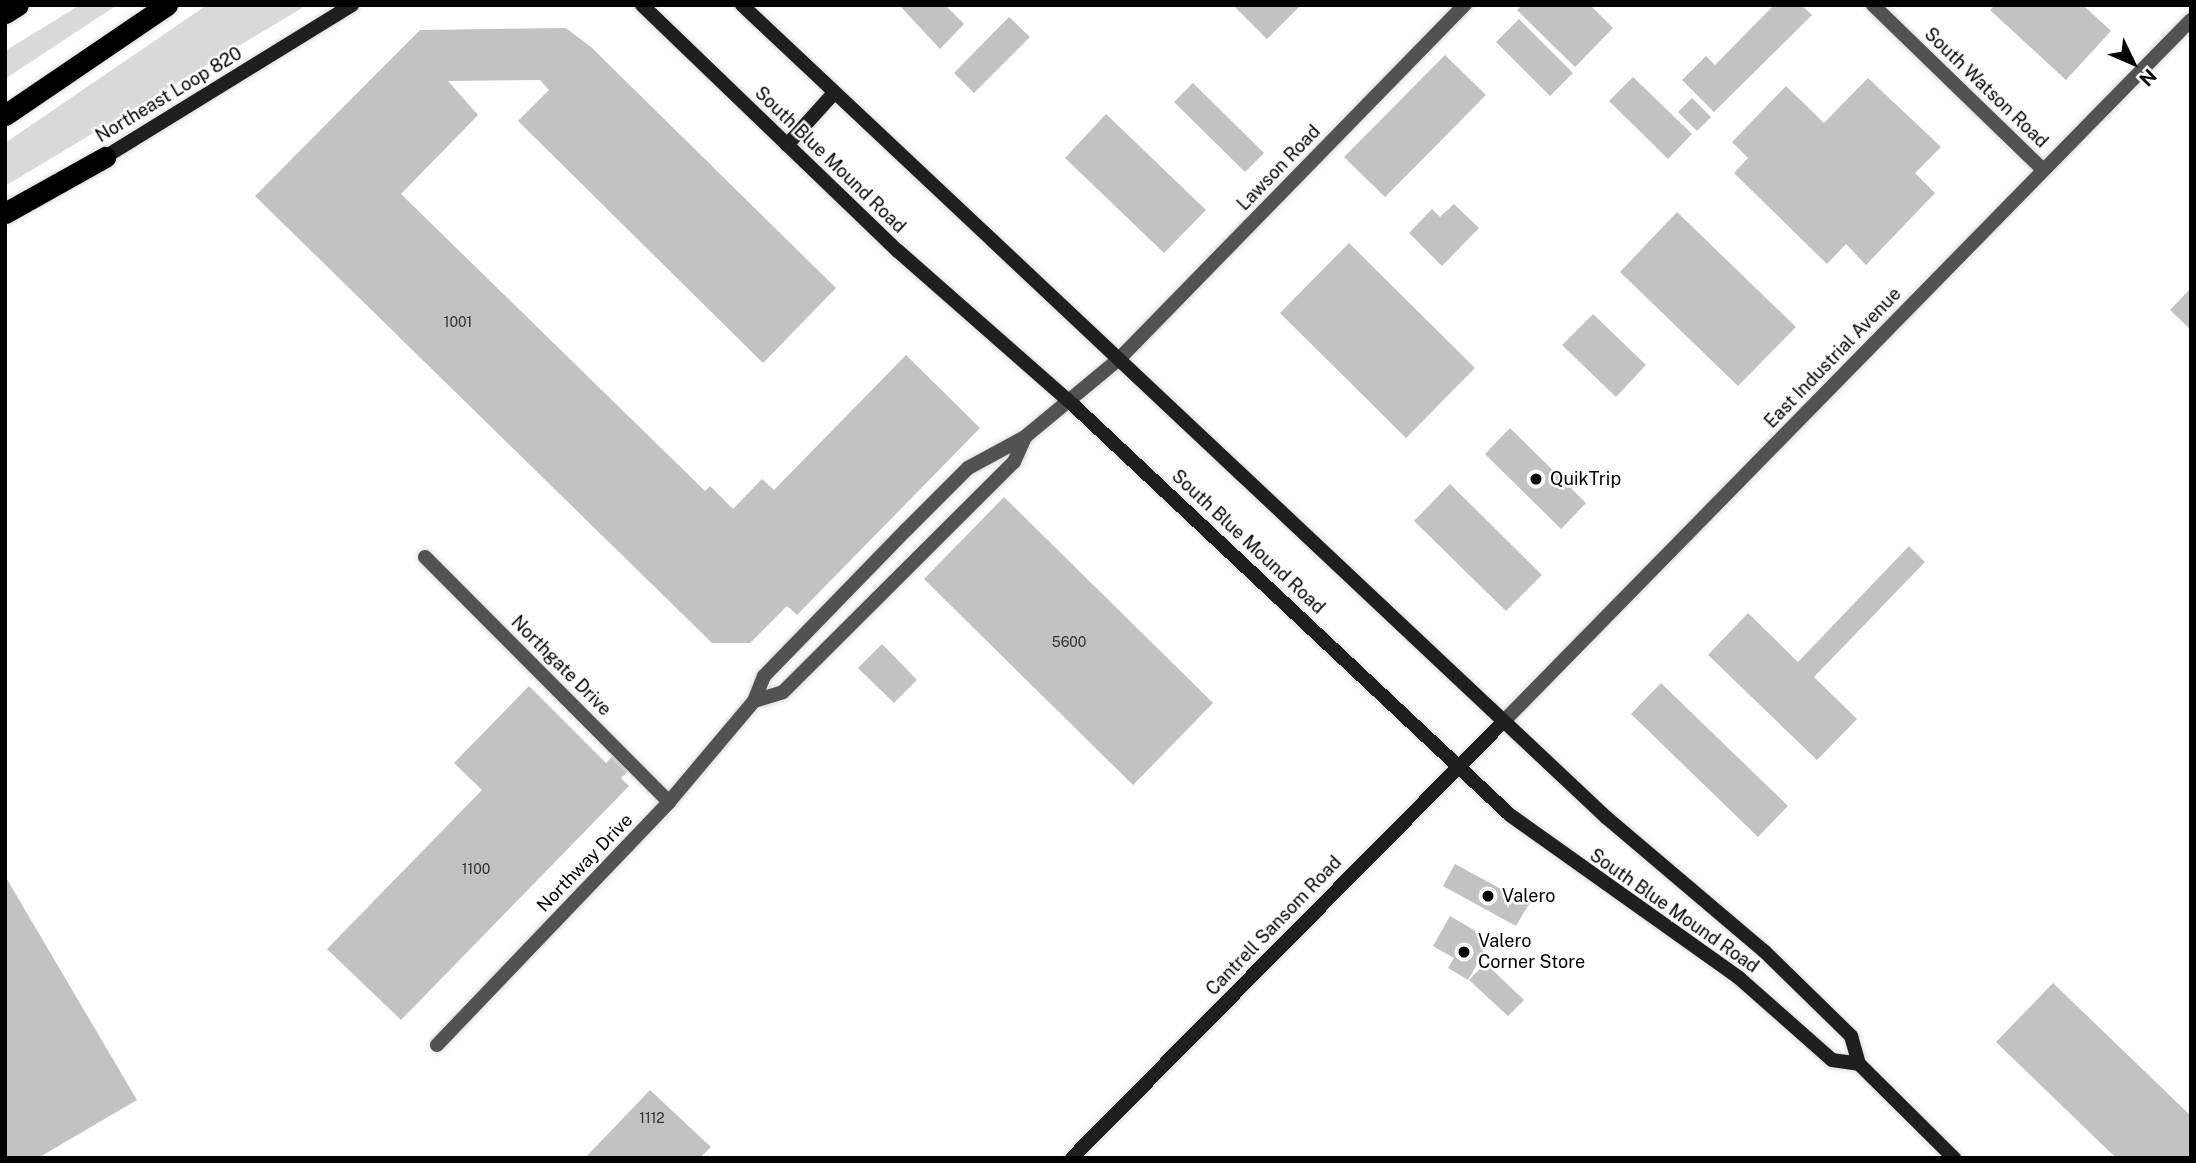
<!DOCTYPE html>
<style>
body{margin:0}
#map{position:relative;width:2196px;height:1163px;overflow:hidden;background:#fff;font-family:"Public Sans",sans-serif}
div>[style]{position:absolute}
.green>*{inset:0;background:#d9d9d9}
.building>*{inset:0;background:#c2c2c2}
.roads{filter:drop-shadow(0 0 2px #dbdbdb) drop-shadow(0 0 2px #dbdbdb)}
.minor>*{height:14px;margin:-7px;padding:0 7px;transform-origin:7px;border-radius:7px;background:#525252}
.tertiary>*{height:14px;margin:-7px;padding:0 7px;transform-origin:7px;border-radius:7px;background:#525252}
.secondary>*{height:14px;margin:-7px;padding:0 7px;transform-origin:7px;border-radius:7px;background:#1f1f1f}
.motorway>*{height:21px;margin:-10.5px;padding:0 10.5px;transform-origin:10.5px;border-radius:10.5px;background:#000}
.dots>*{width:19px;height:19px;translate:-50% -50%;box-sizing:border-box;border:4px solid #fff;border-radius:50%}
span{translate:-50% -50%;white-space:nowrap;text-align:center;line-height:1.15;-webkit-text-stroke:5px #fff;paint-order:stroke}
.number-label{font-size:14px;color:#303030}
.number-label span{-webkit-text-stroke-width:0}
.street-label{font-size:18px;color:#000}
.poi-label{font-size:18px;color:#000}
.left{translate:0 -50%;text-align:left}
.frame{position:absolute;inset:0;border:7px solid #000;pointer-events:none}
.north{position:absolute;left:2098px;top:28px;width:70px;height:70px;-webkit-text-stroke:5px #fff;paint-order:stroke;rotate:134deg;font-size:19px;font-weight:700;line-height:28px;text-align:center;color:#000}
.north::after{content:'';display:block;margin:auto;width:24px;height:32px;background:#000;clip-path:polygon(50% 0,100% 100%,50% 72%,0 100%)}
</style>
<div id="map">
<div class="green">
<i style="clip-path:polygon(80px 5px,117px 5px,5px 79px,5px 51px)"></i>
<i style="clip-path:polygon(207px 5px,307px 5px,5px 186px,5px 143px)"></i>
</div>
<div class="building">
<i style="clip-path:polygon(899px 5px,945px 5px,964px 24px,940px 49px)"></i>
<i style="clip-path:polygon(1233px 5px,1301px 5px,1267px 39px)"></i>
<i style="clip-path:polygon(1522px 5px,1590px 5px,1613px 28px,1575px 67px,1517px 10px)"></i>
<i style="clip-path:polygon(1774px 5px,1801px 5px,1812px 15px,1714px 112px,1682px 80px,1706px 56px,1715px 65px)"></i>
<i style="clip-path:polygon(1995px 5px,2083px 5px,2111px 31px,2066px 80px,1990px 10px)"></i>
<i style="clip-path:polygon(1009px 17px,1030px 37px,974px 93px,954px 73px)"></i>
<i style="clip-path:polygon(1519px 19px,1573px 73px,1550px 96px,1496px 42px)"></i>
<i style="clip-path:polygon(566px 28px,591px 47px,836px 288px,763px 363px,518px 121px,549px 90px,540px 80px,448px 81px,478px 115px,401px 194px,705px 491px,710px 486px,733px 509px,762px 479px,774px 490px,906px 355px,980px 428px,797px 615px,787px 606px,750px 643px,712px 643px,255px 196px,420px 30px)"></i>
<i style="clip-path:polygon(1445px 55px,1486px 95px,1385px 197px,1344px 157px)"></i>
<i style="clip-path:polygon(1633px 77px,1692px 134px,1668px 159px,1609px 101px)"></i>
<i style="clip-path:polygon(1868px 78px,1941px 147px,1915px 173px,1935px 193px,1866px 265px,1846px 244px,1827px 264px,1734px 173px,1748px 158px,1732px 142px,1786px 86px,1824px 123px)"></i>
<i style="clip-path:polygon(1193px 83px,1264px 153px,1245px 172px,1174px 102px)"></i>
<i style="clip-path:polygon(1692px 98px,1711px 117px,1697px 131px,1678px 112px)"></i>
<i style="clip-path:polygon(1106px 114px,1206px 210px,1164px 253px,1065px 158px)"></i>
<i style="clip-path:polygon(1454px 204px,1479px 228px,1442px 266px,1409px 233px,1432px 209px,1440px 217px)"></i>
<i style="clip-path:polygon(1677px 212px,1796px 327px,1738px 386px,1620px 272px)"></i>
<i style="clip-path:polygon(1349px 243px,1475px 368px,1406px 438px,1280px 313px)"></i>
<i style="clip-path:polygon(2191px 288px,2191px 330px,2170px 310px)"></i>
<i style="clip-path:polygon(1593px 314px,1646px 365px,1616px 397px,1562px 345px)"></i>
<i style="clip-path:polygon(1510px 428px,1586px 503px,1561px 529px,1485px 454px)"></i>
<i style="clip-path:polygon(1450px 484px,1542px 575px,1506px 611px,1414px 521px)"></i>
<i style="clip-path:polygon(1004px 497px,1213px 703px,1133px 785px,924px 579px)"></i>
<i style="clip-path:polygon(1909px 546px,1925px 562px,1814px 677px,1857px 719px,1817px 760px,1708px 655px,1748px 613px,1798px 662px)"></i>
<i style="clip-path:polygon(882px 644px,917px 680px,894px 703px,858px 668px)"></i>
<i style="clip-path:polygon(1661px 683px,1788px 806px,1758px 837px,1631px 714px)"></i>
<i style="clip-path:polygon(529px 686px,606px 763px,613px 756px,628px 771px,621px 778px,629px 786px,401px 1020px,327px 949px,482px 790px,454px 763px)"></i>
<i style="clip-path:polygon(1455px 864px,1529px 904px,1516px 926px,1443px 886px)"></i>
<i style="clip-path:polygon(5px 876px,137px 1100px,38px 1158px,5px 1158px)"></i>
<i style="clip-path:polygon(1450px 916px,1491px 940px,1468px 980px,1448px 968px,1454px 958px,1433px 946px)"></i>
<i style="clip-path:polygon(1485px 963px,1524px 1000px,1508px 1016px,1469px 980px)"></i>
<i style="clip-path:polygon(2053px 983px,2191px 1116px,2191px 1158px,2116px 1158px,1996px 1042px)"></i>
<i style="clip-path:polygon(650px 1090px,711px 1147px,700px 1158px,585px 1158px)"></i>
</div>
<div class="roads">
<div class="minor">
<i style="left:1873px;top:5px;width:235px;rotate:44.1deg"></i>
<i style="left:425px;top:557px;width:346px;rotate:45.1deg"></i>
<i style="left:754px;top:701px;width:30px;rotate:-17deg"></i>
<i style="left:783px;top:692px;width:326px;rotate:-44.9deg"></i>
<i style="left:1014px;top:462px;width:27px;rotate:-66deg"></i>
<i style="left:437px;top:1045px;width:336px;rotate:-46.3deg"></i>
<i style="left:669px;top:802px;width:132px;rotate:-49.9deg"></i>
<i style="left:754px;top:701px;width:27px;rotate:-68deg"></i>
<i style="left:764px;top:676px;width:204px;rotate:-45.8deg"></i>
<i style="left:906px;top:530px;width:88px;rotate:-45deg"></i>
<i style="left:968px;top:468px;width:65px;rotate:-28.5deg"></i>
<i style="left:1025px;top:437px;width:124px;rotate:-39.7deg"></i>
<i style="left:1120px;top:358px;width:494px;rotate:-45.7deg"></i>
</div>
<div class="tertiary">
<i style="left:1503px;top:722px;width:983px;rotate:-45.58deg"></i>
</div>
<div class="secondary">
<i style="left:642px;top:5px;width:355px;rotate:43.9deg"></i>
<i style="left:898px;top:251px;width:227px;rotate:41.3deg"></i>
<i style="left:1069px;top:401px;width:605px;rotate:43.19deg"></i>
<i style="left:1510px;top:815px;width:280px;rotate:35.4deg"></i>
<i style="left:1738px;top:977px;width:125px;rotate:41.4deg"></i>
<i style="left:1832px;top:1060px;width:27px;rotate:8deg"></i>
<i style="left:742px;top:5px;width:1187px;rotate:43.23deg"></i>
<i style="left:1607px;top:818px;width:206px;rotate:40.3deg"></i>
<i style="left:1764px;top:951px;width:122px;rotate:44.3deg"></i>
<i style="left:1851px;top:1036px;width:29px;rotate:74deg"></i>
<i style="left:1859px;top:1064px;width:134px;rotate:44.7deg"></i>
<i style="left:787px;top:145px;width:70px;rotate:-47.9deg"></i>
<i style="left:100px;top:160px;width:296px;rotate:-31.6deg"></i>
<i style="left:1072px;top:1158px;width:613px;rotate:-45.33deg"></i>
</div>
<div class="motorway">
<i style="left:5px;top:13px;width:15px;rotate:-32deg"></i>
<i style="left:5px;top:115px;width:196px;rotate:-34.2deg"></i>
<i style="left:5px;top:213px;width:115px;rotate:-29.2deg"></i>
</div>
</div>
<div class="dots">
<i style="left:1536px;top:479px;background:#000"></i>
<i style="left:1488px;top:896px;background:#000"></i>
<i style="left:1464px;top:952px;background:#000"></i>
</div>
<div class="number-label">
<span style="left:458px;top:322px">1001</span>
<span style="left:1069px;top:642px">5600</span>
<span style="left:476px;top:869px">1100</span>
<span style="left:652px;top:1118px">1112</span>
</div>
<div class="street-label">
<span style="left:1986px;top:88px;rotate:44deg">South Watson Road</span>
<span style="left:169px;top:95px;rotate:-31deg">Northeast Loop 820</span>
<span style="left:830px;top:160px;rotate:44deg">South Blue Mound Road</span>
<span style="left:1279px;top:168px;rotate:-46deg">Lawson Road</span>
<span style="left:1833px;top:358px;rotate:-46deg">East Industrial Avenue</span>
<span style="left:1248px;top:542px;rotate:43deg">South Blue Mound Road</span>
<span style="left:561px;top:666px;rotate:45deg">Northgate Drive</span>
<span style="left:585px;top:863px;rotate:-46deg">Northway Drive</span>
<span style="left:1674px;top:911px;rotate:35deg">South Blue Mound Road</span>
<span style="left:1274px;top:926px;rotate:-46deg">Cantrell Sansom Road</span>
</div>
<div class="poi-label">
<span class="left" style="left:1550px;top:479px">QuikTrip</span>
<span class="left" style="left:1502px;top:896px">Valero</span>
<span class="left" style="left:1478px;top:952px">Valero<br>Corner Store</span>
</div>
<div class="frame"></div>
<div class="north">N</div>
</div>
